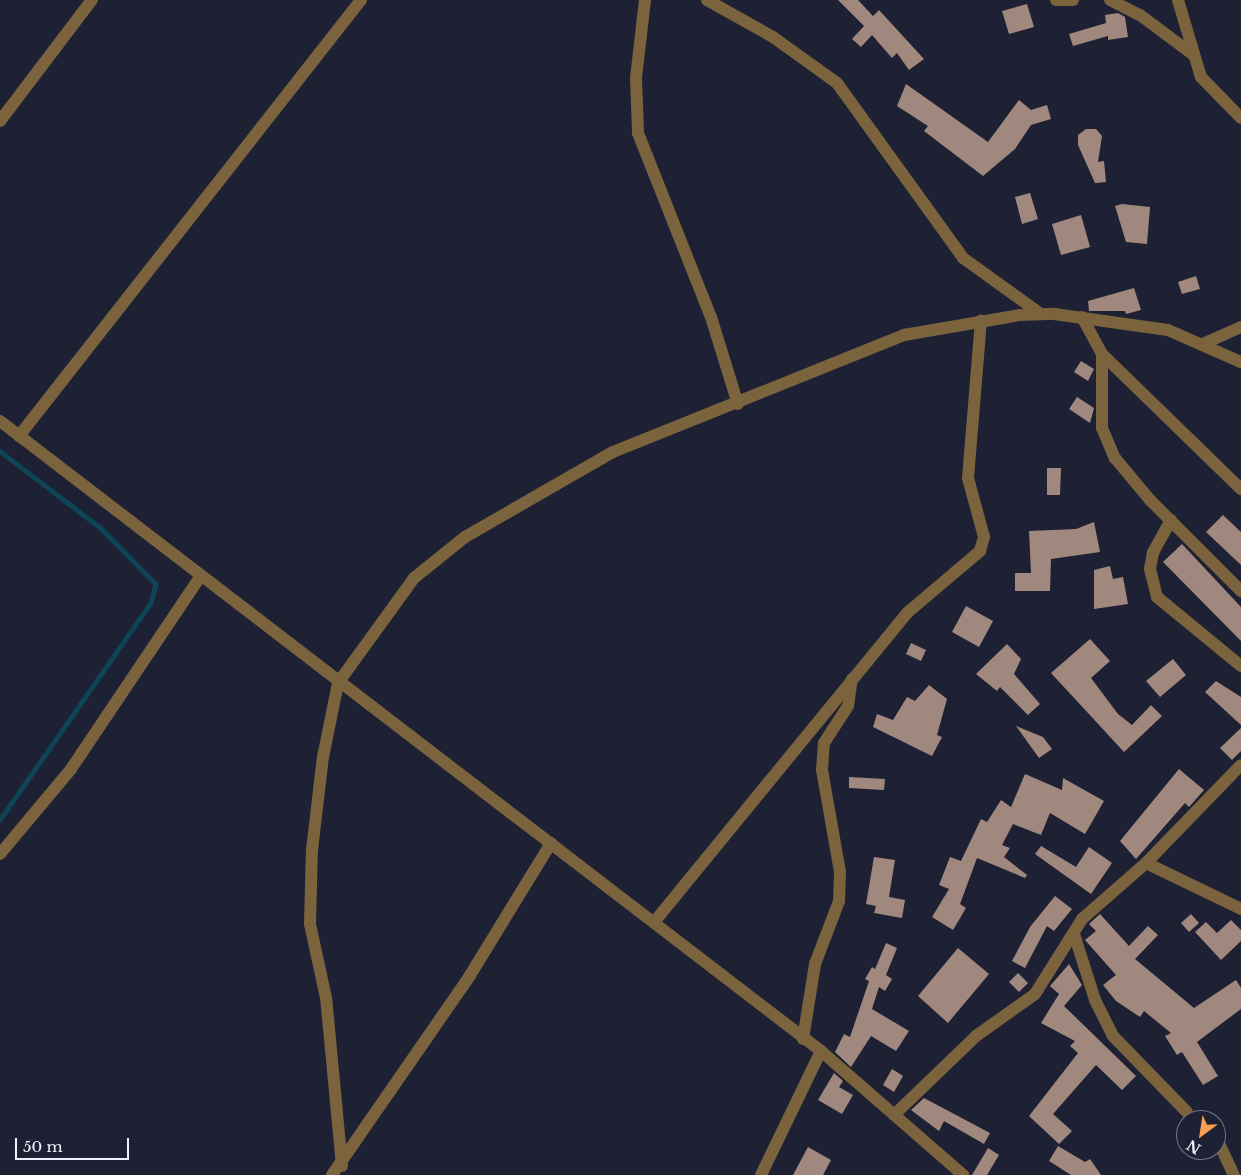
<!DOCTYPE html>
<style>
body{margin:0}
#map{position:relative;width:1241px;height:1175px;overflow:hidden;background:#1d2133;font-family:"Libre Baskerville",serif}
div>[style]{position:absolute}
.stream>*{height:4.5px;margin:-2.25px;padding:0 2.25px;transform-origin:2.25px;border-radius:2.25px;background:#0e4456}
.building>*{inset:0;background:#a1887e}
.minor>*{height:12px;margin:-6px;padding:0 6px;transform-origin:6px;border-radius:6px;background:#7b633d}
span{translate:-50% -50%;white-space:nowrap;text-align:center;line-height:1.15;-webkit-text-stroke:5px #1d2133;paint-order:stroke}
.north{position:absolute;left:1176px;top:1110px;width:50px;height:50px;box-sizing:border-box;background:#1d2133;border:1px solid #717484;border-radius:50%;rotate:211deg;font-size:14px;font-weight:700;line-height:20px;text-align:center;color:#eef1fe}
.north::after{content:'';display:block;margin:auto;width:18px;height:22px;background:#fc9e52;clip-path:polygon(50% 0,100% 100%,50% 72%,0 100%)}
.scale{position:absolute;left:15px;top:1138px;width:114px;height:22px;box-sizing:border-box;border:2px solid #eef1fe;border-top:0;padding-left:6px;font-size:15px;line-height:18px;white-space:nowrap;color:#eef1fe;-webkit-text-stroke:4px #1d2133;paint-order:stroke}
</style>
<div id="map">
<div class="stream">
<i style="left:0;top:451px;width:128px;rotate:37.4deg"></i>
<i style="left:102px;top:529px;width:77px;rotate:45.5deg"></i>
<i style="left:156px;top:584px;width:20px;rotate:105deg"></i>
<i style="left:151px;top:603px;width:264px;rotate:124.8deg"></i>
</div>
<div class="building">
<i style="clip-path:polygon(838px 0,858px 0,873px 16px,879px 10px,924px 59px,909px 70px,897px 53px,892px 58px,872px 35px,861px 47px,852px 39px,864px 26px)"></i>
<i style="clip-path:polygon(1027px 4px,1034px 27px,1009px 34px,1002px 11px)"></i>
<i style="clip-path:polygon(1118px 13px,1125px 17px,1128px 37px,1108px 40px,1108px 36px,1073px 46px,1069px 34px,1106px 23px,1105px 15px)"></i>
<i style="clip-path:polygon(906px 84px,988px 142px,1019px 100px,1031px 110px,1047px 105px,1051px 119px,1031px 125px,1015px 149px,983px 176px,924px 131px,928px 126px,897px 106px)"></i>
<i style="clip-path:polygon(1086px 129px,1096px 129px,1102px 136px,1098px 162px,1104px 161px,1106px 182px,1095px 183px,1078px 145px,1078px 135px)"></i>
<i style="clip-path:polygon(1030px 193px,1038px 219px,1022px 224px,1015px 197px)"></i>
<i style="clip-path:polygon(1122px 204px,1150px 207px,1147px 244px,1126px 242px,1115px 206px)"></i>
<i style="clip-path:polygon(1081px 215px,1090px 247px,1061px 255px,1052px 224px)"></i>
<i style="clip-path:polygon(1196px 276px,1200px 289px,1182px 294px,1178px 282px)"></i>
<i style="clip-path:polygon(1134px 288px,1141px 310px,1126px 314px,1125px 311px,1089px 311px,1088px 301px)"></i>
<i style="clip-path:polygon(1081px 361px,1094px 369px,1088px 381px,1074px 372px)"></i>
<i style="clip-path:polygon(1077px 397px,1094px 408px,1090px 423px,1069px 409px)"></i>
<i style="clip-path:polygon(1047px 468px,1061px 468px,1060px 495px,1047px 495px)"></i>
<i style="clip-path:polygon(1223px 515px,1241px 532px,1241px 565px,1206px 532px)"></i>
<i style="clip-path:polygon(1094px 522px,1100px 552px,1051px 559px,1050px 591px,1015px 591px,1015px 573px,1031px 573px,1029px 531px,1076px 529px)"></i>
<i style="clip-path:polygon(1182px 544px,1241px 607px,1241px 641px,1163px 562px)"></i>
<i style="clip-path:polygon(1110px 566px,1113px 579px,1123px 577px,1128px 604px,1094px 609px,1094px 570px)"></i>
<i style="clip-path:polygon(966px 606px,993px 621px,979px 647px,952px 632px)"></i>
<i style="clip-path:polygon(1090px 639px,1110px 661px,1091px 678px,1118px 714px,1132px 725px,1151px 705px,1162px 716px,1124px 752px,1051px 673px)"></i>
<i style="clip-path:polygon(911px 643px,926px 650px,921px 661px,906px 654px)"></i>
<i style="clip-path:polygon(1007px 644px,1021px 659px,1014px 674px,1040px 704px,1028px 715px,1000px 687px,997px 691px,976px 674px)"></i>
<i style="clip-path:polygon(1173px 659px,1186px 675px,1160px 697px,1146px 681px)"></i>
<i style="clip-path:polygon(1216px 681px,1241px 697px,1241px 725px,1205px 692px)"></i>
<i style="clip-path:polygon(929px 685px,947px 699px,937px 735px,942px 737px,932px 756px,873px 727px,877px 714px,893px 720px,907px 697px,915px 701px)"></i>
<i style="clip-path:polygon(1016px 726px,1043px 737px,1052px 749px,1039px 758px)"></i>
<i style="clip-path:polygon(1241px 728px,1241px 751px,1232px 760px,1220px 748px)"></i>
<i style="clip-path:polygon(1179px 769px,1204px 790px,1189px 807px,1185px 803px,1136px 859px,1120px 841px)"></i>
<i style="clip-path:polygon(1025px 774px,1062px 790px,1063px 778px,1104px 801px,1085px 834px,1050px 813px,1041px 835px,1013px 824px,1002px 845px,1010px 848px,1004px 857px,1027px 875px,1025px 878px,977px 858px,960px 904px,966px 908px,953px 930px,932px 917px,949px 889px,939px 885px,950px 857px,961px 861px,981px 819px,987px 822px,1001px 800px,1011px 807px)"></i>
<i style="clip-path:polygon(849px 777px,885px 779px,884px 790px,849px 788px)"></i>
<i style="clip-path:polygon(1041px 846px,1076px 867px,1089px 847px,1112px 863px,1091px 894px,1035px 854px)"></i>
<i style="clip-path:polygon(874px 857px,895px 860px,889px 897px,905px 900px,902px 918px,874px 913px,876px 906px,866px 904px)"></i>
<i style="clip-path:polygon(1055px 896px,1072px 909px,1054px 931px,1047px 926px,1025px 968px,1012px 961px,1030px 927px)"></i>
<i style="clip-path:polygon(1100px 914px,1129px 946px,1148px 926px,1158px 935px,1135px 959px,1194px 1008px,1236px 980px,1241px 988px,1241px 1009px,1197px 1042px,1218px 1076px,1203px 1085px,1182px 1052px,1177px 1055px,1165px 1036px,1171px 1033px,1144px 1011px,1140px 1017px,1116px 1001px,1103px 985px,1116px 975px,1085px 940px,1096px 931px,1089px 924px)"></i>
<i style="clip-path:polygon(1191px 914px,1199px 923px,1189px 932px,1181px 923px)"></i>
<i style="clip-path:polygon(1231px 920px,1241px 930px,1241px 941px,1221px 960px,1195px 932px,1206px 922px,1217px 933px)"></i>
<i style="clip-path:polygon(886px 943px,897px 948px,886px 975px,892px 979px,885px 991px,879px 987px,872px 1009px,909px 1031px,896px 1051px,871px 1036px,851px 1067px,835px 1052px,844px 1034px,850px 1037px,869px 981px,865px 979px,872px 967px,875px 969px)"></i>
<i style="clip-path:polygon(958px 948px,989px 974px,948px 1023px,918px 996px)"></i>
<i style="clip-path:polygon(1069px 964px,1082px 985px,1064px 1006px,1136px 1076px,1122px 1090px,1096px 1065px,1053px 1114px,1072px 1131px,1059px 1144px,1029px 1116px,1078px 1053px,1070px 1046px,1075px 1041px,1041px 1023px,1059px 994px,1050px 986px)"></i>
<i style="clip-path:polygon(1018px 973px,1028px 983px,1019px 992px,1009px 982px)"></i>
<i style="clip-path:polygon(892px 1069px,903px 1076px,894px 1092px,883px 1085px)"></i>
<i style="clip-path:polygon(834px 1073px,843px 1081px,839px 1087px,853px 1095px,842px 1114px,818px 1100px)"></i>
<i style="clip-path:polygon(924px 1098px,990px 1133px,984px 1144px,944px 1121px,939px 1131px,911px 1110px)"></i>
<i style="clip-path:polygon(1058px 1146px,1085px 1162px,1090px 1159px,1101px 1175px,1071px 1175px,1049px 1161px)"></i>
<i style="clip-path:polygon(808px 1147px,831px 1160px,823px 1175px,793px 1175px)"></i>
<i style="clip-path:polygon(988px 1148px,999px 1155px,987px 1175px,972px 1175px)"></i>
</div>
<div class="minor">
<i style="left:645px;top:0;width:79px;rotate:96.6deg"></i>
<i style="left:636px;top:78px;width:55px;rotate:87.9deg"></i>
<i style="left:638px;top:133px;width:198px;rotate:68.4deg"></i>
<i style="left:711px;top:317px;width:91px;rotate:72.8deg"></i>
<i style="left:707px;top:0;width:76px;rotate:29.3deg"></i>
<i style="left:773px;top:37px;width:79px;rotate:35.7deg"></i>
<i style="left:837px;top:83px;width:216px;rotate:54.2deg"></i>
<i style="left:963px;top:258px;width:96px;rotate:35.7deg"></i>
<i style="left:1056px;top:0;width:17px"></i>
<i style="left:1110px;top:0;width:34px;rotate:27deg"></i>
<i style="left:1140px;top:15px;width:64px;rotate:36.7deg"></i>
<i style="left:1178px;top:0;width:80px;rotate:73.4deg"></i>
<i style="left:1201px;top:77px;width:57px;rotate:45.7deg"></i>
<i style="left:0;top:121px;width:152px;rotate:-52.8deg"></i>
<i style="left:1082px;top:317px;width:42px;rotate:61.6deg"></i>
<i style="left:1102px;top:354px;width:74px;rotate:90deg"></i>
<i style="left:1102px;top:428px;width:33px;rotate:67deg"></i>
<i style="left:1115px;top:458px;width:55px;rotate:50.2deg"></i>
<i style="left:1150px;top:500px;width:129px;rotate:45deg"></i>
<i style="left:1205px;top:343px;width:39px;rotate:-24deg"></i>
<i style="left:1102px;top:354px;width:194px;rotate:44.2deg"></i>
<i style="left:0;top:421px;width:1035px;rotate:37.5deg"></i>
<i style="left:821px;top:1051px;width:189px;rotate:41.1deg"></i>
<i style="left:19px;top:436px;width:554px;rotate:-51.89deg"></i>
<i style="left:1171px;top:520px;width:38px;rotate:119deg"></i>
<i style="left:1153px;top:553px;width:16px;rotate:101deg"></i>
<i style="left:1150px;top:569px;width:29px;rotate:76deg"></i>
<i style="left:1157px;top:597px;width:109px;rotate:39.4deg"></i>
<i style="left:0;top:854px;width:111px;rotate:-50.1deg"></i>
<i style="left:71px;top:769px;width:231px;rotate:-56.1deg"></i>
<i style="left:1146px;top:863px;width:106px;rotate:25.8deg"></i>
<i style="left:655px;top:921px;width:398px;rotate:-50.7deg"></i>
<i style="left:907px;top:613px;width:96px;rotate:-40.3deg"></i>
<i style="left:980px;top:551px;width:15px;rotate:-74deg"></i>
<i style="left:984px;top:537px;width:61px;rotate:-105.2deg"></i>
<i style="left:968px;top:478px;width:158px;rotate:-85.3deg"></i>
<i style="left:1074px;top:934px;width:69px;rotate:72.3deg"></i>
<i style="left:1095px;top:1000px;width:40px;rotate:63.4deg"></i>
<i style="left:1113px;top:1036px;width:106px;rotate:45.8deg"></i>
<i style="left:803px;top:1039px;width:76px;rotate:-80.9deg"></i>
<i style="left:815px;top:964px;width:67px;rotate:-69.1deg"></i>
<i style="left:839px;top:901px;width:29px;rotate:-88deg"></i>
<i style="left:840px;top:872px;width:104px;rotate:-100deg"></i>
<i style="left:822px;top:770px;width:27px;rotate:-86deg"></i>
<i style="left:824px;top:743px;width:44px;rotate:-57deg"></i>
<i style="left:848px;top:706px;width:27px;rotate:-82deg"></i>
<i style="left:894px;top:1115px;width:114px;rotate:-43.9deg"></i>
<i style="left:976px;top:1036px;width:72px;rotate:-35.4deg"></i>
<i style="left:1035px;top:994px;width:89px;rotate:-57.9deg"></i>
<i style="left:1082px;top:919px;width:85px;rotate:-41.2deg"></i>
<i style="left:1146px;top:863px;width:136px;rotate:-45.9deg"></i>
<i style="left:1218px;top:1141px;width:38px;rotate:65deg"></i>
<i style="left:342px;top:1166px;width:169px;rotate:-95.4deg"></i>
<i style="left:326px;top:998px;width:76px;rotate:-102.2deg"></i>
<i style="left:310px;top:924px;width:74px;rotate:-88.5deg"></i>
<i style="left:312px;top:850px;width:94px;rotate:-83.3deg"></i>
<i style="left:323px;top:757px;width:76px;rotate:-78.5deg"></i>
<i style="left:338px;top:683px;width:130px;rotate:-54.1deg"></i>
<i style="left:414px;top:578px;width:65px;rotate:-38.8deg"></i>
<i style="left:465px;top:537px;width:171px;rotate:-29.9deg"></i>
<i style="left:613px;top:452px;width:314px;rotate:-21.9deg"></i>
<i style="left:904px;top:335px;width:118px;rotate:-9.8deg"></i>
<i style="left:1020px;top:315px;width:34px;rotate:-2deg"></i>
<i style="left:1054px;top:314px;width:115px;rotate:8deg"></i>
<i style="left:1168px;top:330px;width:80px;rotate:23.7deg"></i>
<i style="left:332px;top:1175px;width:241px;rotate:-55.3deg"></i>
<i style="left:469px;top:977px;width:157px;rotate:-58.5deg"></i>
<i style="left:761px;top:1175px;width:138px;rotate:-64.2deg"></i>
</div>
<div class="north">N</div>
<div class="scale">50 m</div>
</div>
